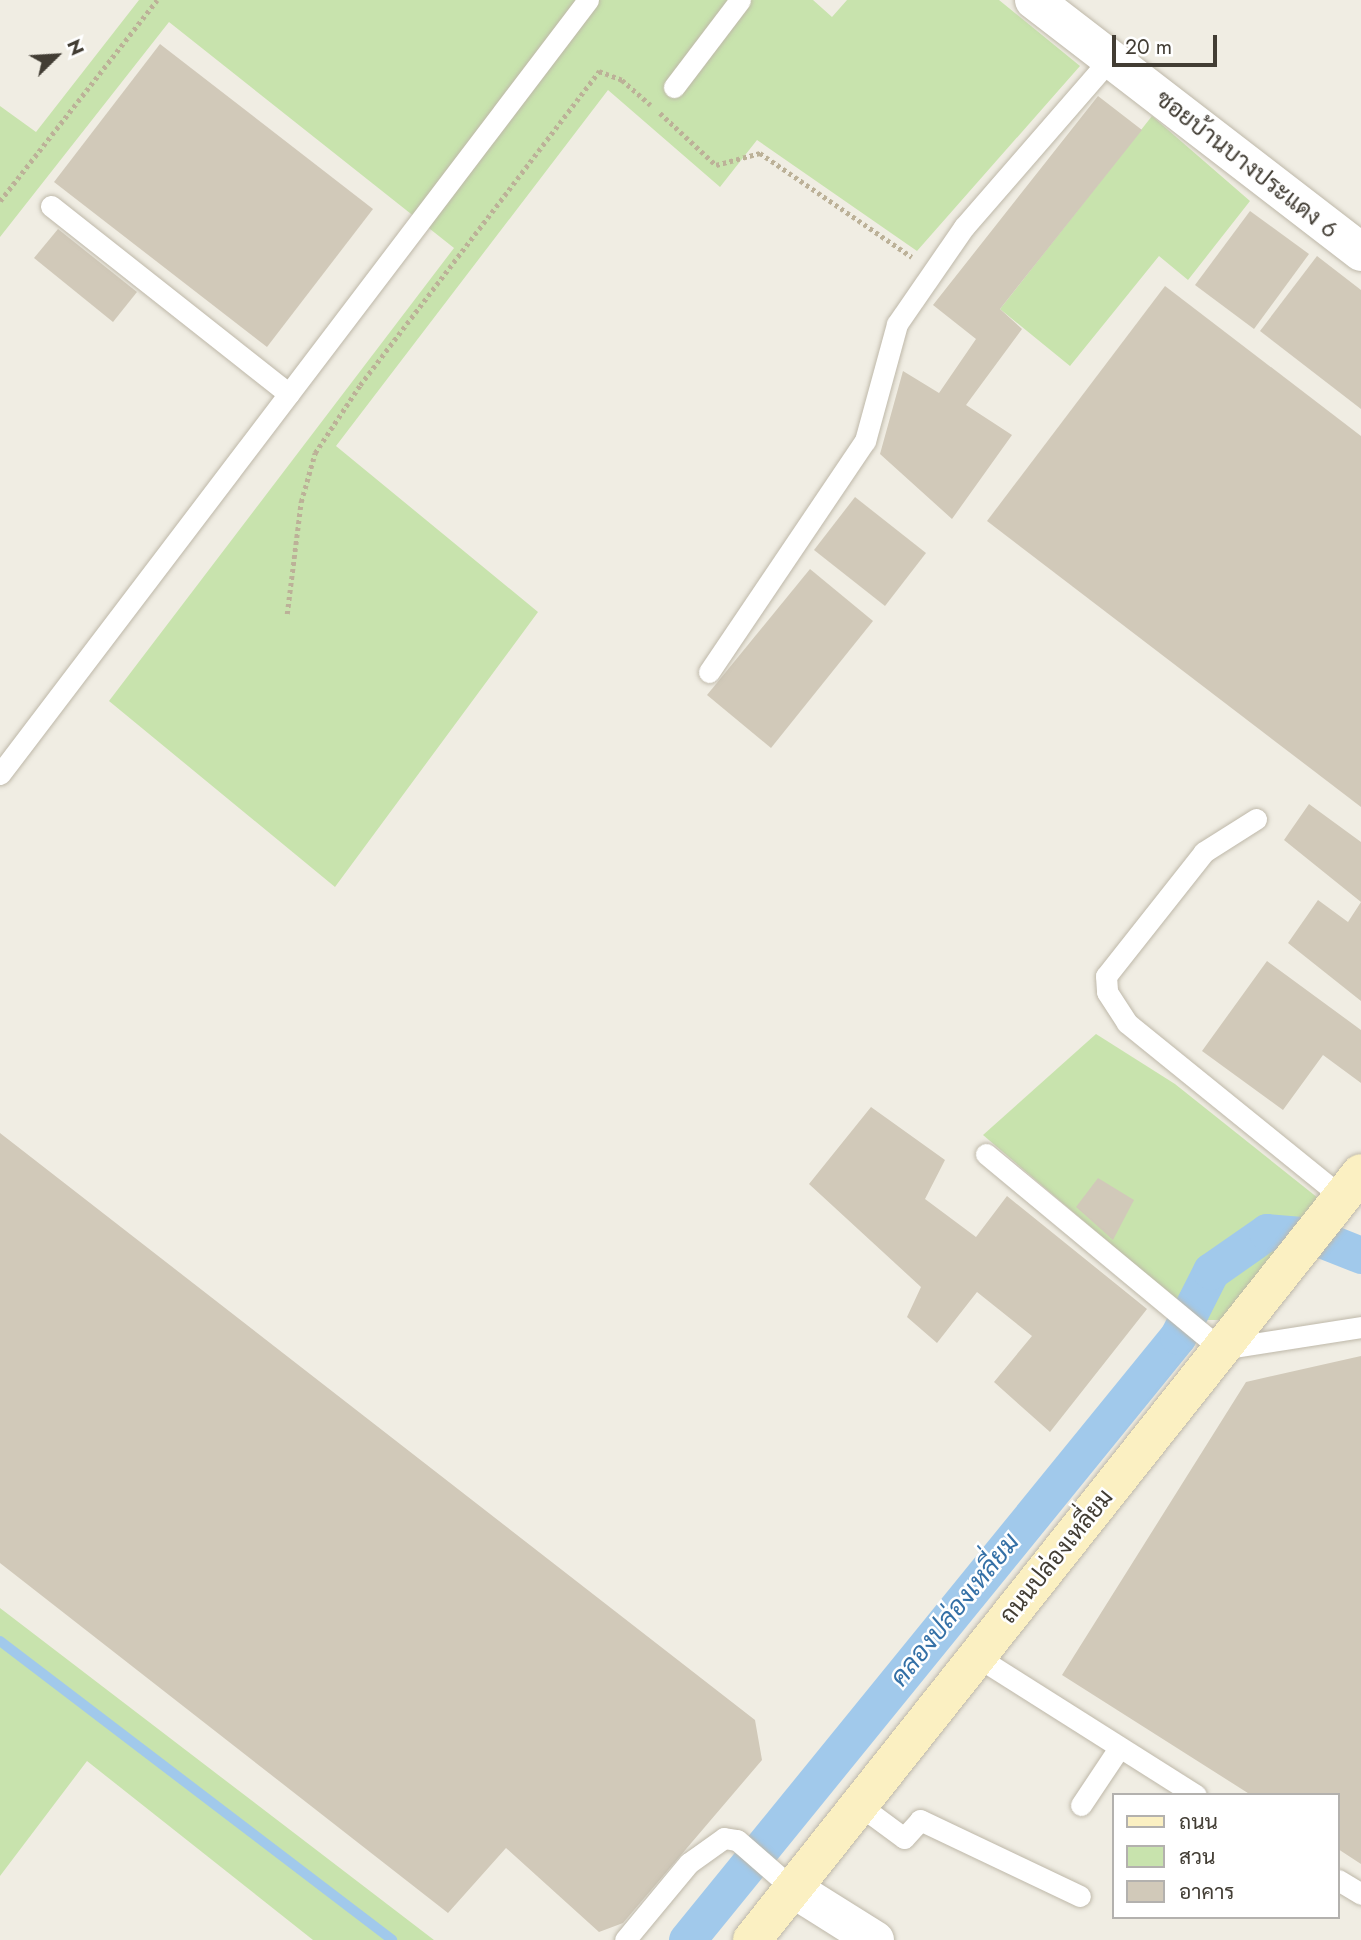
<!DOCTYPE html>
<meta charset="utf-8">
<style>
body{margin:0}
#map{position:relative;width:1361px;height:1940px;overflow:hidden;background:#f0ede3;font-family:Jost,Sarabun,sans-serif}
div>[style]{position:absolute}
.green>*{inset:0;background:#c8e3ad}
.stream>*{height:10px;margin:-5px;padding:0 5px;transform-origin:5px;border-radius:5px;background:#a1c9eb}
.canal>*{height:37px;margin:-18.5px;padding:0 18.5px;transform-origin:18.5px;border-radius:18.5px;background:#a1c9eb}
.building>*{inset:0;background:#d1c9b9}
.path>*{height:4.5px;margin-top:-2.25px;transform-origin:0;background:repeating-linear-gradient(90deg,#bcb198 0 3.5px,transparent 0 7px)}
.roads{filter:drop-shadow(0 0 2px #beb8a9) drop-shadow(0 0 2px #beb8a9)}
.lane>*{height:21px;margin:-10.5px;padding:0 10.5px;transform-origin:10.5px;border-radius:10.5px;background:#fff}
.street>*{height:38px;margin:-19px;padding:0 19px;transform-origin:19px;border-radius:19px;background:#fff}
.secondary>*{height:38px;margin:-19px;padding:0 19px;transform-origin:19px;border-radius:19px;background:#fbf0c2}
span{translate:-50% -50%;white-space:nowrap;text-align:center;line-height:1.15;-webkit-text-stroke:5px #fff;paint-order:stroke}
.street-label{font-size:24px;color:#423d34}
.water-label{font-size:26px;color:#3470a6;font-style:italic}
.legend{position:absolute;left:1112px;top:1793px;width:228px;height:126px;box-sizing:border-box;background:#fff;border:2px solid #b3b1ae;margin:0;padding:9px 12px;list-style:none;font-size:21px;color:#423d34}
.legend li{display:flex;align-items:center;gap:14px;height:35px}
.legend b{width:35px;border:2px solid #b3b1ae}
.north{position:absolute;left:21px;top:21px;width:70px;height:70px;-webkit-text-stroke:5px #fff;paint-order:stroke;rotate:66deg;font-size:19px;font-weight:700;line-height:28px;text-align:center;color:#423d34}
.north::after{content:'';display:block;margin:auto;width:24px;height:32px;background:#423d34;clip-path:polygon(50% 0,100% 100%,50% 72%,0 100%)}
.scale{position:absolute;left:1112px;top:35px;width:105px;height:32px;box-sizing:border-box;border:4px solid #423d34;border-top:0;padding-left:9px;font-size:21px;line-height:24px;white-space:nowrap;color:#423d34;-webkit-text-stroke:5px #fff;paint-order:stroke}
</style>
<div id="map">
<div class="green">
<i style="clip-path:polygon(139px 0,813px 0,832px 17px,847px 0,999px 0,1080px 66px,917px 251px,757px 140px,720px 187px,608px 90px,336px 446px,538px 612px,335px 887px,109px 701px,454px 248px,169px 22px,0 237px,0 106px,36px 132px)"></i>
<i style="clip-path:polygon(1152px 116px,1250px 201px,1188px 280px,1159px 256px,1070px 366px,1000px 309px)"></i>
<i style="clip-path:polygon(1096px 1034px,1175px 1084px,1318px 1198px,1222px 1320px,1200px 1320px,983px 1135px)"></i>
<i style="clip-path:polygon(0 1608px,434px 1940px,313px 1940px,87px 1761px,0 1876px)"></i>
</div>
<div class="stream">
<i style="left:0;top:1641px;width:493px;rotate:37.3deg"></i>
</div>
<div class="canal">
<i style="left:687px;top:1940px;width:778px;rotate:-50.89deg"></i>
<i style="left:1178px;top:1336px;width:73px;rotate:-63.1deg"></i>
<i style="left:1211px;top:1271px;width:68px;rotate:-34.9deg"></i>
<i style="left:1267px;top:1232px;width:46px;rotate:5deg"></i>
<i style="left:1313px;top:1236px;width:52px;rotate:21.6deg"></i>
</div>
<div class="building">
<i style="clip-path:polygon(160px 44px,373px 209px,267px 347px,54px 182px)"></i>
<i style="clip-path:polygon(1098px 96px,1142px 130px,1000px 309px,1022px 329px,966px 405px,1012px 435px,952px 519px,880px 454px,903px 371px,939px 393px,976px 339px,933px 305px)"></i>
<i style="clip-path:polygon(1250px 211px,1309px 254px,1254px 329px,1195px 285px)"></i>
<i style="clip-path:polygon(58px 229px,137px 292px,113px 322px,34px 258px)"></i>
<i style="clip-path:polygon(1317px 256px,1361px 290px,1361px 409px,1260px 331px)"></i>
<i style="clip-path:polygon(1165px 286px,1361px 436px,1361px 807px,987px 521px)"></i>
<i style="clip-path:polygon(855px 497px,926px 553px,885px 606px,814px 550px)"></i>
<i style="clip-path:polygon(810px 569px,873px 621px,771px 748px,707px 695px)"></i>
<i style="clip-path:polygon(1309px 804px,1361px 842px,1361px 1001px,1288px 943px,1318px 900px,1348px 922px,1361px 902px,1284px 840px)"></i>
<i style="clip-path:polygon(1267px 961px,1361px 1030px,1361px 1083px,1323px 1055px,1283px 1110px,1202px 1051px)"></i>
<i style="clip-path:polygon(871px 1107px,945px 1160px,925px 1199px,976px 1237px,1007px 1196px,1147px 1309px,1050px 1432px,994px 1382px,1032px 1336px,977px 1292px,937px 1343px,907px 1317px,921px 1287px,809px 1184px)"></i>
<i style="clip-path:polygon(0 1133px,755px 1720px,762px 1760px,623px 1923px,599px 1932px,506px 1848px,448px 1913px,0 1563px)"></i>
<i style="clip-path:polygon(1098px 1178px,1134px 1200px,1113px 1240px,1076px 1207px)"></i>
<i style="clip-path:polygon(1361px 1356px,1361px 1864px,1338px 1849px,1338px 1795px,1251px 1795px,1062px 1675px,1246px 1382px)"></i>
</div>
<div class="path">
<i style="left:660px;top:113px;width:76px;rotate:42.9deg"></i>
<i style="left:716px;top:165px;width:46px;rotate:-15.3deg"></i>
<i style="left:760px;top:153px;width:184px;rotate:34.4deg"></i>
<i style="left:0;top:201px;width:255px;rotate:-52deg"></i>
<i style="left:287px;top:614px;width:113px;rotate:-82.9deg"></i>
<i style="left:301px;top:502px;width:51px;rotate:-74.1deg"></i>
<i style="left:315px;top:453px;width:82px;rotate:-56.5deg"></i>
<i style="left:360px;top:385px;width:395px;rotate:-52.7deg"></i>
<i style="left:599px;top:71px;width:25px;rotate:21deg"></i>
<i style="left:622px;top:80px;width:38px;rotate:41deg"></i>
</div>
<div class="roads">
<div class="lane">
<i style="left:674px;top:87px;width:109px;rotate:-52.8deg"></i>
<i style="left:51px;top:206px;width:303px;rotate:38.3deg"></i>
<i style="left:709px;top:672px;width:279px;rotate:-56deg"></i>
<i style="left:865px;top:441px;width:121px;rotate:-74.7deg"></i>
<i style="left:897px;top:324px;width:118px;rotate:-55.4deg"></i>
<i style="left:964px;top:227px;width:223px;rotate:-49deg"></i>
<i style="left:0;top:774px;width:972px;rotate:-52.78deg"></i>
<i style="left:1256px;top:819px;width:62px;rotate:147.6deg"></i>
<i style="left:1204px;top:852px;width:158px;rotate:128.3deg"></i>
<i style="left:1106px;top:976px;width:16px;rotate:86deg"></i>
<i style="left:1107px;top:992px;width:37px;rotate:57deg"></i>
<i style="left:1127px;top:1023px;width:277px;rotate:39deg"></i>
<i style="left:986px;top:1154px;width:305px;rotate:39.7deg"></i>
<i style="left:1221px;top:1349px;width:142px;rotate:-8.9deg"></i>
<i style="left:976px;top:1656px;width:260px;rotate:32.3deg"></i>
<i style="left:858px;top:1804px;width:57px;rotate:36.5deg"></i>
<i style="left:904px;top:1838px;width:24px;rotate:-48deg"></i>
<i style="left:920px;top:1820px;width:177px;rotate:25.4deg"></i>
<i style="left:1081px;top:1805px;width:69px;rotate:-56.3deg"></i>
<i style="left:1338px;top:1880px;width:27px;rotate:31deg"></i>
<i style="left:625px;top:1940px;width:100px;rotate:-50.3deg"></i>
<i style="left:689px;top:1863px;width:43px;rotate:-35.5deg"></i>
<i style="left:724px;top:1838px;width:13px;rotate:9deg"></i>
<i style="left:737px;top:1840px;width:73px;rotate:41.1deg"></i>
</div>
<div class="street">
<i style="left:1034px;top:0;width:413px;rotate:37.6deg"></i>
<i style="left:792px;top:1888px;width:98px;rotate:32.1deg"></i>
</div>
<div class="secondary">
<i style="left:752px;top:1940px;width:979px;rotate:-51.55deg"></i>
</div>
</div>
<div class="street-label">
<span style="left:1247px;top:164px;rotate:38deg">ซอยบ้านบางประแดง 6</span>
<span style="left:1056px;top:1556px;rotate:-51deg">ถนนปล่องเหลี่ยม</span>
</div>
<div class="water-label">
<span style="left:955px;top:1610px;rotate:-51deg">คลองปล่องเหลี่ยม</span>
</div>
<ul class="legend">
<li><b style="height:9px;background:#fbf0c2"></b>ถนน</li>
<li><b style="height:19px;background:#c8e3ad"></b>สวน</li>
<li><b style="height:19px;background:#d1c9b9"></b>อาคาร</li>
</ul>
<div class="north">N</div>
<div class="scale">20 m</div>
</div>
